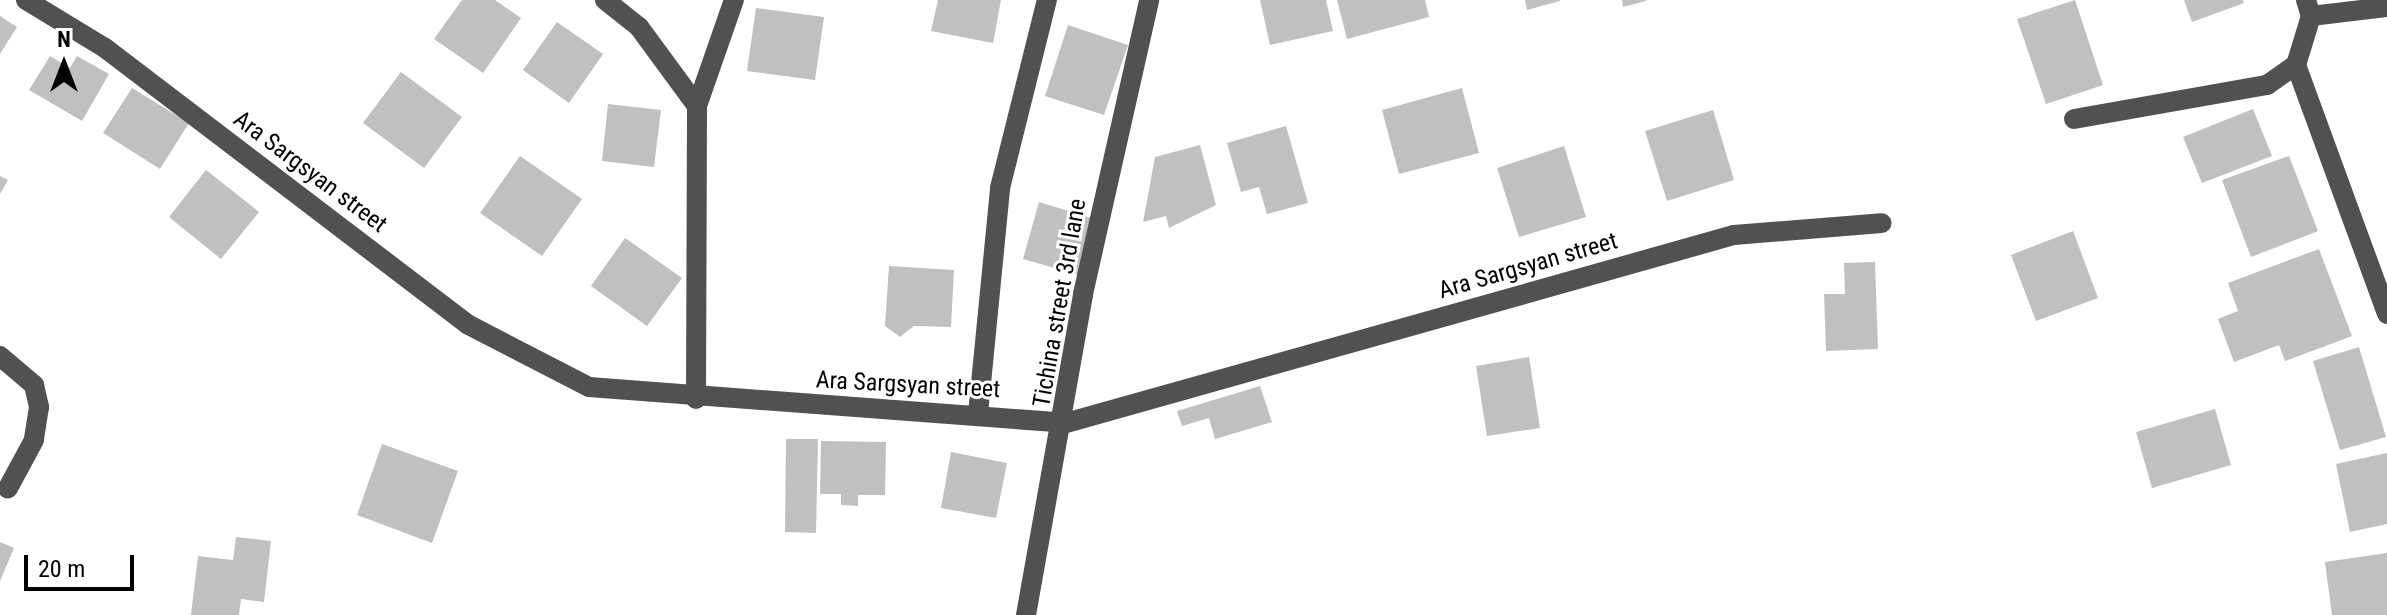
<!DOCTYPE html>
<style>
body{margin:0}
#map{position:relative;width:2387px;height:615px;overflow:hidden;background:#fff;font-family:"Roboto Condensed",sans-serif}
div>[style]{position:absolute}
.building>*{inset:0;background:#c0c0c0}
.minor>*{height:20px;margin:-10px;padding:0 10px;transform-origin:10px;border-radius:10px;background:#515151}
span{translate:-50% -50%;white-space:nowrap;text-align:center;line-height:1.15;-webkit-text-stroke:6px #fff;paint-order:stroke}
.street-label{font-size:24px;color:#000}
.north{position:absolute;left:24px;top:24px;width:80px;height:80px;-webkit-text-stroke:6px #fff;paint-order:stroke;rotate:0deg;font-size:22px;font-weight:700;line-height:32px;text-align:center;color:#000}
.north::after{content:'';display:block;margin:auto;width:28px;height:36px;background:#000;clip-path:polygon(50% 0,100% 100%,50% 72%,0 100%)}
.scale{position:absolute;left:24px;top:555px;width:110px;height:36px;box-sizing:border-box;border:4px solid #000;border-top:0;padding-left:10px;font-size:24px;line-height:28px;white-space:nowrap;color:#000;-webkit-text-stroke:6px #fff;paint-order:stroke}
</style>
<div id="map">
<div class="building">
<i style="clip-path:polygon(462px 0,495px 0,521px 18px,483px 73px,434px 39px)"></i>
<i style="clip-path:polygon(938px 0,1001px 0,993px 43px,931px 31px)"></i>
<i style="clip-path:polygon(1260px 0,1326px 0,1333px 31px,1270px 45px)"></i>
<i style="clip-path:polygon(1337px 0,1425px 0,1429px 17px,1347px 39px)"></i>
<i style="clip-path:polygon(1525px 0,1560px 0,1560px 1px,1527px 10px)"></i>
<i style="clip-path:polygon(1622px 0,1646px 0,1646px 1px,1623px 7px)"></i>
<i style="clip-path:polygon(2075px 0,2103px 85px,2046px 104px,2017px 19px)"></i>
<i style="clip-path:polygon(2184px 0,2243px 0,2244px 3px,2192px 22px)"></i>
<i style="clip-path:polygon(756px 8px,824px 17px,815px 80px,747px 71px)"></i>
<i style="clip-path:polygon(0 16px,17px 27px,0 54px)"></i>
<i style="clip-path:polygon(557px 22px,603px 54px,569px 103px,523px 70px)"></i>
<i style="clip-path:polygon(1068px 25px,1128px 45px,1104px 115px,1045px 96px)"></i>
<i style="clip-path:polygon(50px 56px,70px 68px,77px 56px,109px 74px,82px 121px,29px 90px)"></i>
<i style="clip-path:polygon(401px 72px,462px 117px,424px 168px,363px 123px)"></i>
<i style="clip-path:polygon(132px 88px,189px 123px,160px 169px,103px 133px)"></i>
<i style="clip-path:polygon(1462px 88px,1479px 153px,1399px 174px,1382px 110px)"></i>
<i style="clip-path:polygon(608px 104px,661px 110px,654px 167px,602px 161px)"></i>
<i style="clip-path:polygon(2253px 109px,2272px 156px,2202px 183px,2183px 137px)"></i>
<i style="clip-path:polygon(1713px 110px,1734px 180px,1667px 201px,1645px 131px)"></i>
<i style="clip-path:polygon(1286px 126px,1308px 203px,1267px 214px,1259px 187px,1241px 192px,1227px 143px)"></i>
<i style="clip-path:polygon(1200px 145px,1216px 205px,1169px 228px,1166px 216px,1143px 222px,1155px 157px)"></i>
<i style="clip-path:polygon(1564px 146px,1586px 217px,1519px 237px,1497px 168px)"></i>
<i style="clip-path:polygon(520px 156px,582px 199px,542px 256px,480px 213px)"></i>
<i style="clip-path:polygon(2289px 156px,2318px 231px,2251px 257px,2222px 180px)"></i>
<i style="clip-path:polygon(206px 170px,259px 212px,221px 259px,169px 217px)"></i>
<i style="clip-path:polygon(0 176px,8px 180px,0 194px)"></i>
<i style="clip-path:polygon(1039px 202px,1095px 219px,1079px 275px,1023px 259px)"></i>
<i style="clip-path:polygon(2073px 231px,2098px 298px,2036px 321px,2011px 255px)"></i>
<i style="clip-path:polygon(625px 238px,682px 278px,647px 326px,591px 286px)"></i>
<i style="clip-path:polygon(2319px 249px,2352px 336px,2285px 361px,2279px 345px,2234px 362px,2218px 319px,2238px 311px,2228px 283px)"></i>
<i style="clip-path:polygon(1875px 262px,1878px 349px,1826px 351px,1824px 294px,1845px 294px,1844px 263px)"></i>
<i style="clip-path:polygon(889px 266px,954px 270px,951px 327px,914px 326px,900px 337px,885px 326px)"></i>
<i style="clip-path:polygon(2359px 347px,2386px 437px,2340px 450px,2313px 361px)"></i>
<i style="clip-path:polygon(1529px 357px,1540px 428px,1487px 436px,1476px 366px)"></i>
<i style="clip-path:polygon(1260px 386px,1272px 422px,1215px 439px,1209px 418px,1182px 426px,1177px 411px)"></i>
<i style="clip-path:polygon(2215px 409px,2231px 465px,2152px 488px,2136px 432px)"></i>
<i style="clip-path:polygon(786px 439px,818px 439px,816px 533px,785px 532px)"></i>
<i style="clip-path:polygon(821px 441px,886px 442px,885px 495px,858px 495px,858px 506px,841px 505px,841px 494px,820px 494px)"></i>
<i style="clip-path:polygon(382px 444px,458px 471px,432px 543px,357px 515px)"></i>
<i style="clip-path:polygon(951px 452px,1007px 463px,996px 518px,941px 508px)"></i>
<i style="clip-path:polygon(2387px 453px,2387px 524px,2350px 532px,2336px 464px)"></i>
<i style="clip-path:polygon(236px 537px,271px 541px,264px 602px,241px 599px,239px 615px,191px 615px,198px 556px,233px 560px)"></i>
<i style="clip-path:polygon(0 542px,14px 548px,0 581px)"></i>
<i style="clip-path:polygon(2387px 553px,2387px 615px,2332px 615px,2325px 562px)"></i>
</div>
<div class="minor">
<i style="left:26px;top:0;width:92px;rotate:31.3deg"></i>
<i style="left:105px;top:48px;width:455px;rotate:37.3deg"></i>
<i style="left:467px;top:324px;width:137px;rotate:27.3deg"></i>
<i style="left:589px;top:387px;width:478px;rotate:4.3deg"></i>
<i style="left:1066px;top:423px;width:694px;rotate:-15.72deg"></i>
<i style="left:1734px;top:235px;width:148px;rotate:-4.6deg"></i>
<i style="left:605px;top:0;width:43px;rotate:38.5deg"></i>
<i style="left:639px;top:27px;width:98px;rotate:53.7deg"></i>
<i style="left:2306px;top:0;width:17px;rotate:73deg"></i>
<i style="left:2311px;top:16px;width:51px;rotate:107deg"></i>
<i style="left:2296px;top:65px;width:265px;rotate:69.9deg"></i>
<i style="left:2311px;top:16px;width:77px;rotate:-6.8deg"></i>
<i style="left:2074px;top:119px;width:196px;rotate:-10deg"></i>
<i style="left:2267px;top:85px;width:35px;rotate:-35deg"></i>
<i style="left:0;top:356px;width:45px;rotate:40.5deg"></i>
<i style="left:34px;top:385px;width:23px;rotate:77deg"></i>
<i style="left:39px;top:407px;width:33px;rotate:99deg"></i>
<i style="left:34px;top:440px;width:55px;rotate:118.4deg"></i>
<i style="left:696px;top:399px;width:293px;rotate:-89.8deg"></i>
<i style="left:697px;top:106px;width:112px;rotate:-70.8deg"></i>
<i style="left:978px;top:414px;width:227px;rotate:-84.4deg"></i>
<i style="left:1000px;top:188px;width:194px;rotate:-76deg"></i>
<i style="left:1026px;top:615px;width:326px;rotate:-79.9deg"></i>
<i style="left:1083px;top:294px;width:301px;rotate:-77.3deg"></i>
</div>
<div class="street-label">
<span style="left:310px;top:172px;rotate:37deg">Ara Sargsyan street</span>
<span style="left:1528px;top:266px;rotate:-16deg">Ara Sargsyan street</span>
<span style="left:1060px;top:303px;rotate:-80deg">Tichina street 3rd lane</span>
<span style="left:908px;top:385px;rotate:3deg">Ara Sargsyan street</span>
</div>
<div class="north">N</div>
<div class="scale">20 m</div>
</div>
